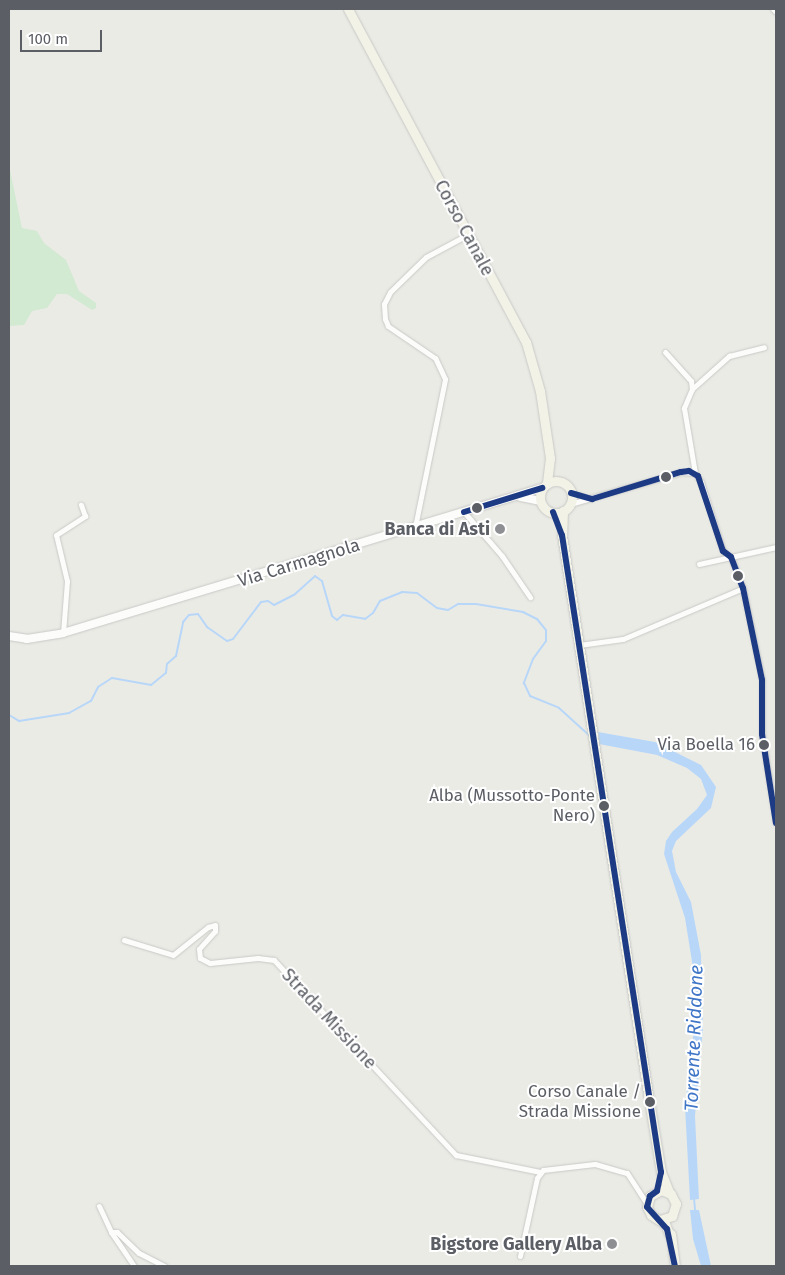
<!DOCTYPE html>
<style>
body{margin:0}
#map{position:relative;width:785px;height:1275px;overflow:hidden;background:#ebebe6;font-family:"Fira Sans",sans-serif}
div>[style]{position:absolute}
.green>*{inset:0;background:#d2e9d2}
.water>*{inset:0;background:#b8d7f8}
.stream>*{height:2px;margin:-1px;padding:0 1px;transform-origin:1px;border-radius:1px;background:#b8d7f8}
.roads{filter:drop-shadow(0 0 1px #c8c8c6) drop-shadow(0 0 1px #c8c8c6)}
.minor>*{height:5px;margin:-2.5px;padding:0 2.5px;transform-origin:2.5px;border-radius:2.5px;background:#fcfcfb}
.secondary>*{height:8px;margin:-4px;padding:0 4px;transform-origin:4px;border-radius:4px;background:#fcfcfb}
.primary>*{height:9px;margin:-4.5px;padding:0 4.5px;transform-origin:4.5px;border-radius:4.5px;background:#f3f2e7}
.primary>.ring{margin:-4.5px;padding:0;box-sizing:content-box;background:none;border:9px solid #f3f2e7;border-radius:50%}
.bus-1>*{height:6px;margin:-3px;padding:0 3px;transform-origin:3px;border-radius:3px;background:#1d3b85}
.dots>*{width:14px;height:14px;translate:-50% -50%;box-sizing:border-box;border:2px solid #fff;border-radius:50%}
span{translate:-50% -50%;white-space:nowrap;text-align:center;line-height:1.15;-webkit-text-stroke:4px #fff;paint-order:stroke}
.bus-label{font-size:17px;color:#5b5e64}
.right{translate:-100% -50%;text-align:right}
.street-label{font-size:18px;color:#5b5e64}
.poi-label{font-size:18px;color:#5b5e64;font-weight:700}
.water-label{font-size:19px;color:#4076c7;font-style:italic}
.frame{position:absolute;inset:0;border:10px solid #5b5e64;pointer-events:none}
.scale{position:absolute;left:20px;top:30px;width:82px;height:22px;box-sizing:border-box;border:2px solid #5b5e64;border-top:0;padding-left:6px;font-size:15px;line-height:18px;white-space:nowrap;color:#5b5e64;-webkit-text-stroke:4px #fff;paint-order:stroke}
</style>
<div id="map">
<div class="green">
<i style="clip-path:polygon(9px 165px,22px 228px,37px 231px,44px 243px,66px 260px,79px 291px,96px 303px,96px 308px,92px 310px,67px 294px,57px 294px,47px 308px,32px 311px,24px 325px,9px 326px)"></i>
</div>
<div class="water">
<i style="clip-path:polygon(598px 732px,655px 742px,701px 765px,716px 787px,711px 808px,676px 841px,672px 851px,676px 872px,691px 902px,701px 955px,703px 1028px,695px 1116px,699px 1199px,690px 1200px,685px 1107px,693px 1038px,694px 974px,685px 918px,664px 854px,666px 841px,672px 832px,697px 809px,707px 795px,701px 779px,687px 768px,657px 755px,599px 744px)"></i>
<i style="clip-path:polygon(690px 1210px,699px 1210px,711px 1266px,701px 1266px,693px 1239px)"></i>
</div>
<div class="stream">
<i style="left:9px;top:715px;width:12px;rotate:31deg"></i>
<i style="left:19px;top:721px;width:51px;rotate:-9.1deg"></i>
<i style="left:69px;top:713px;width:25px;rotate:-29deg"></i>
<i style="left:91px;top:701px;width:16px;rotate:-63deg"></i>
<i style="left:98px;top:687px;width:17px;rotate:-33deg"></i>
<i style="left:112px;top:678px;width:40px;rotate:10deg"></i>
<i style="left:151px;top:685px;width:19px;rotate:-39deg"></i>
<i style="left:166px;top:673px;width:9px;rotate:-84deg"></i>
<i style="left:167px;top:664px;width:12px;rotate:-42deg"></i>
<i style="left:176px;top:656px;width:35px;rotate:-78deg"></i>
<i style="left:183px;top:622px;width:9px;rotate:-49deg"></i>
<i style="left:189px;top:615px;width:9px;rotate:-6deg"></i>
<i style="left:198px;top:614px;width:16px;rotate:55deg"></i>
<i style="left:207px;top:627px;width:24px;rotate:35deg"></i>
<i style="left:227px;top:641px;width:6px;rotate:-18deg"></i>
<i style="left:233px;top:639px;width:46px;rotate:-52.9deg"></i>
<i style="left:261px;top:602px;width:7px;rotate:-8deg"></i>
<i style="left:268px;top:601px;width:7px;rotate:34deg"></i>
<i style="left:274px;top:605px;width:22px;rotate:-27deg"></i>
<i style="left:294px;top:595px;width:28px;rotate:-42deg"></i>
<i style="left:315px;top:576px;width:9px;rotate:36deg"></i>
<i style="left:322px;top:581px;width:36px;rotate:74deg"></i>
<i style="left:332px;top:616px;width:6px;rotate:39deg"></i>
<i style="left:337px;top:620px;width:8px;rotate:-40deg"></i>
<i style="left:343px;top:615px;width:22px;rotate:10deg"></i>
<i style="left:365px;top:619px;width:10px;rotate:-37deg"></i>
<i style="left:373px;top:613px;width:14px;rotate:-60deg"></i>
<i style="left:380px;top:601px;width:24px;rotate:-22deg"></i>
<i style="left:402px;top:592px;width:15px;rotate:4deg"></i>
<i style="left:417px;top:593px;width:25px;rotate:37deg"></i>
<i style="left:437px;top:608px;width:11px;rotate:10deg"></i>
<i style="left:448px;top:610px;width:12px;rotate:-31deg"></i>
<i style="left:458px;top:604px;width:18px"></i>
<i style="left:476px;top:604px;width:48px;rotate:9.7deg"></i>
<i style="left:523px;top:612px;width:16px;rotate:27deg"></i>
<i style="left:537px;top:619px;width:14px;rotate:51deg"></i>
<i style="left:546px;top:630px;width:11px;rotate:90deg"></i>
<i style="left:546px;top:641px;width:22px;rotate:126deg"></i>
<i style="left:533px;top:659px;width:26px;rotate:111deg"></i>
<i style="left:524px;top:683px;width:14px;rotate:65deg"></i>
<i style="left:530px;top:696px;width:31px;rotate:22deg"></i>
<i style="left:559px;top:708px;width:42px;rotate:42.1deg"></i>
<i style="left:694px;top:1198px;width:12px;rotate:85deg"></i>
</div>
<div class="roads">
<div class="minor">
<i style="left:773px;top:9px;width:4px;rotate:45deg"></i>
<i style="left:665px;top:352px;width:39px;rotate:48deg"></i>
<i style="left:691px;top:381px;width:8px;rotate:83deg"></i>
<i style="left:692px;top:389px;width:21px;rotate:113deg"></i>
<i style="left:684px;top:408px;width:66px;rotate:80.4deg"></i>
<i style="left:695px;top:473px;width:11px;rotate:56deg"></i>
<i style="left:701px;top:482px;width:72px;rotate:72.3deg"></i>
<i style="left:723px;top:551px;width:10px;rotate:37deg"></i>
<i style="left:731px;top:557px;width:33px;rotate:69deg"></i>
<i style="left:743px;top:588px;width:94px;rotate:78.3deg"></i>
<i style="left:762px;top:680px;width:54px;rotate:90deg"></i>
<i style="left:762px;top:734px;width:90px;rotate:81.1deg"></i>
<i style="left:692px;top:389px;width:50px;rotate:-41.7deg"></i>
<i style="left:729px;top:356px;width:36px;rotate:-14deg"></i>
<i style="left:571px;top:493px;width:19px;rotate:18deg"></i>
<i style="left:570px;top:504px;width:116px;rotate:-16.1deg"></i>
<i style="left:681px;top:472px;width:14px;rotate:4deg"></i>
<i style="left:464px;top:512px;width:58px;rotate:49.2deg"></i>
<i style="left:502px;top:556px;width:50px;rotate:55.7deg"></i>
<i style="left:415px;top:527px;width:151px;rotate:-78.5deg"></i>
<i style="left:445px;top:379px;width:23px;rotate:-115deg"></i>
<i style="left:435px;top:358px;width:57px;rotate:-145.8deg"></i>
<i style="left:388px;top:326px;width:8px;rotate:-113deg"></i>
<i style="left:385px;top:319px;width:15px;rotate:-94deg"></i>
<i style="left:384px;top:304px;width:13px;rotate:-63deg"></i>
<i style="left:390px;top:292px;width:50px;rotate:-44.2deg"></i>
<i style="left:426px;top:257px;width:47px;rotate:-28.2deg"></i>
<i style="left:699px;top:564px;width:79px;rotate:-12.4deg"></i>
<i style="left:63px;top:633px;width:52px;rotate:-85.6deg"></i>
<i style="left:67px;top:581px;width:47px;rotate:-103.4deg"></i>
<i style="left:56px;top:535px;width:35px;rotate:-33deg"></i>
<i style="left:85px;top:516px;width:12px;rotate:-110deg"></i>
<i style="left:579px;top:645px;width:44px;rotate:-7.8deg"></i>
<i style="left:623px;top:639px;width:130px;rotate:-23deg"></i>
<i style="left:124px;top:940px;width:51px;rotate:17deg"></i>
<i style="left:173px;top:955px;width:45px;rotate:-38.7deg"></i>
<i style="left:208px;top:927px;width:7px;rotate:-16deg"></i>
<i style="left:215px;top:925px;width:6px;rotate:90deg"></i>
<i style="left:215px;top:931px;width:24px;rotate:132deg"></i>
<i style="left:199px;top:949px;width:9px;rotate:84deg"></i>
<i style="left:200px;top:958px;width:11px;rotate:27deg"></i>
<i style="left:210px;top:963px;width:48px;rotate:-5.9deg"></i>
<i style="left:258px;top:958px;width:16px;rotate:7deg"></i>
<i style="left:274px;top:960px;width:267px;rotate:47deg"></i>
<i style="left:456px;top:1155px;width:86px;rotate:11.4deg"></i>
<i style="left:99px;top:1206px;width:29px;rotate:65deg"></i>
<i style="left:111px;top:1232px;width:41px;rotate:55.9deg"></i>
<i style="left:111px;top:1232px;width:6px"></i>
<i style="left:117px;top:1232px;width:30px;rotate:44deg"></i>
<i style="left:139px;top:1253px;width:29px;rotate:27deg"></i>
<i style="left:520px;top:1256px;width:80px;rotate:-77.7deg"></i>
<i style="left:537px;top:1178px;width:10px;rotate:-53deg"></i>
<i style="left:543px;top:1170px;width:52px;rotate:-6.6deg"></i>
<i style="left:595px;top:1164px;width:33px;rotate:16deg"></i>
<i style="left:627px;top:1173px;width:37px;rotate:57deg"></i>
</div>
<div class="secondary">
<i style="left:521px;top:497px;width:19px;rotate:12deg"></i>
<i style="left:9px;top:636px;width:18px;rotate:9deg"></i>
<i style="left:27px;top:639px;width:36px;rotate:-9deg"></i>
<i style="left:63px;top:633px;width:500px;rotate:-16.84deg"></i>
</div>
<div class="primary">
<i style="left:348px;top:9px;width:378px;rotate:61.9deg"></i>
<i style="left:526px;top:342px;width:51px;rotate:74.1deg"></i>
<i style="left:540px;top:391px;width:68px;rotate:81.5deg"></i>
<i style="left:550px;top:458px;width:25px;rotate:97deg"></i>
<i class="ring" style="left:540px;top:481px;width:23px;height:23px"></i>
<i style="left:563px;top:511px;width:24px;rotate:92deg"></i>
<i style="left:562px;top:535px;width:572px;rotate:81.25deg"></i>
<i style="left:649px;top:1100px;width:73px;rotate:80.5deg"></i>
<i style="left:661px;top:1172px;width:22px;rotate:68deg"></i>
<i style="left:660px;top:1220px;width:13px;rotate:-18deg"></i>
<i style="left:672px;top:1216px;width:13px;rotate:-72deg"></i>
<i style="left:676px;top:1204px;width:11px;rotate:-117deg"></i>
<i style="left:671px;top:1194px;width:11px;rotate:-158deg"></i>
<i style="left:661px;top:1190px;width:13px;rotate:151deg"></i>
<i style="left:650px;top:1196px;width:11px;rotate:105deg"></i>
<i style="left:647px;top:1207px;width:9px;rotate:63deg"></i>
<i style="left:651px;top:1215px;width:17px;rotate:33deg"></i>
<i style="left:665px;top:1224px;width:15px;rotate:67deg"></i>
<i style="left:671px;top:1234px;width:32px;rotate:83deg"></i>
</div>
</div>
<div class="bus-1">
<i style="left:571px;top:493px;width:22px;rotate:16deg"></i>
<i style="left:592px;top:499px;width:93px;rotate:-16.9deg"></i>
<i style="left:681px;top:472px;width:8px;rotate:-7deg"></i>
<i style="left:689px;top:471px;width:10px;rotate:29deg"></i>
<i style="left:698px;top:476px;width:79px;rotate:71.6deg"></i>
<i style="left:723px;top:551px;width:10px;rotate:37deg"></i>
<i style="left:731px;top:557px;width:33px;rotate:69deg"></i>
<i style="left:743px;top:588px;width:94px;rotate:78.3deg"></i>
<i style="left:762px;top:680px;width:54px;rotate:90deg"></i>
<i style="left:762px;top:734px;width:90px;rotate:81.1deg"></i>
<i style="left:464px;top:512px;width:82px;rotate:-17.1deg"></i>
<i style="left:553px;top:512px;width:25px;rotate:69deg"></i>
<i style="left:562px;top:535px;width:645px;rotate:81.17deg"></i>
<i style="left:661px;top:1172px;width:19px;rotate:102deg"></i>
<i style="left:657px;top:1191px;width:9px;rotate:144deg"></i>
<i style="left:650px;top:1196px;width:11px;rotate:105deg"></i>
<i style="left:647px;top:1207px;width:30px;rotate:48deg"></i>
<i style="left:667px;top:1229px;width:38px;rotate:78deg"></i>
</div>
<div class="dots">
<i style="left:666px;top:477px;background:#5b5e64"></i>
<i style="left:477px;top:508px;background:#5b5e64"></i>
<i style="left:500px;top:529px;background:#8d8f92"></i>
<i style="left:738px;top:576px;background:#5b5e64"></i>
<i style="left:764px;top:745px;background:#5b5e64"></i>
<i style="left:604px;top:806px;background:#5b5e64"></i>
<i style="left:650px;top:1102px;background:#5b5e64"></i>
<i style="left:612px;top:1244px;background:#8d8f92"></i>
</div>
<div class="bus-label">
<span class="right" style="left:755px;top:745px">Via Boella 16</span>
<span class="right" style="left:595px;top:806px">Alba (Mussotto-Ponte<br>Nero)</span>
<span class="right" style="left:641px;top:1102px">Corso Canale /<br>Strada Missione</span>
</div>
<div class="street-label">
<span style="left:464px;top:228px;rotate:62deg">Corso Canale</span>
<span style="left:299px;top:563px;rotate:-17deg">Via Carmagnola</span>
<span style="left:329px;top:1019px;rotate:47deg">Strada Missione</span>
</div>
<div class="poi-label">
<span class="right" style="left:490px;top:529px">Banca di Asti</span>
<span class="right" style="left:602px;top:1244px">Bigstore Gallery Alba</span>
</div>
<div class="water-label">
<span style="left:694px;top:1038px;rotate:-88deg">Torrente Riddone</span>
</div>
<div class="frame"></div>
<div class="scale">100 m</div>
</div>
